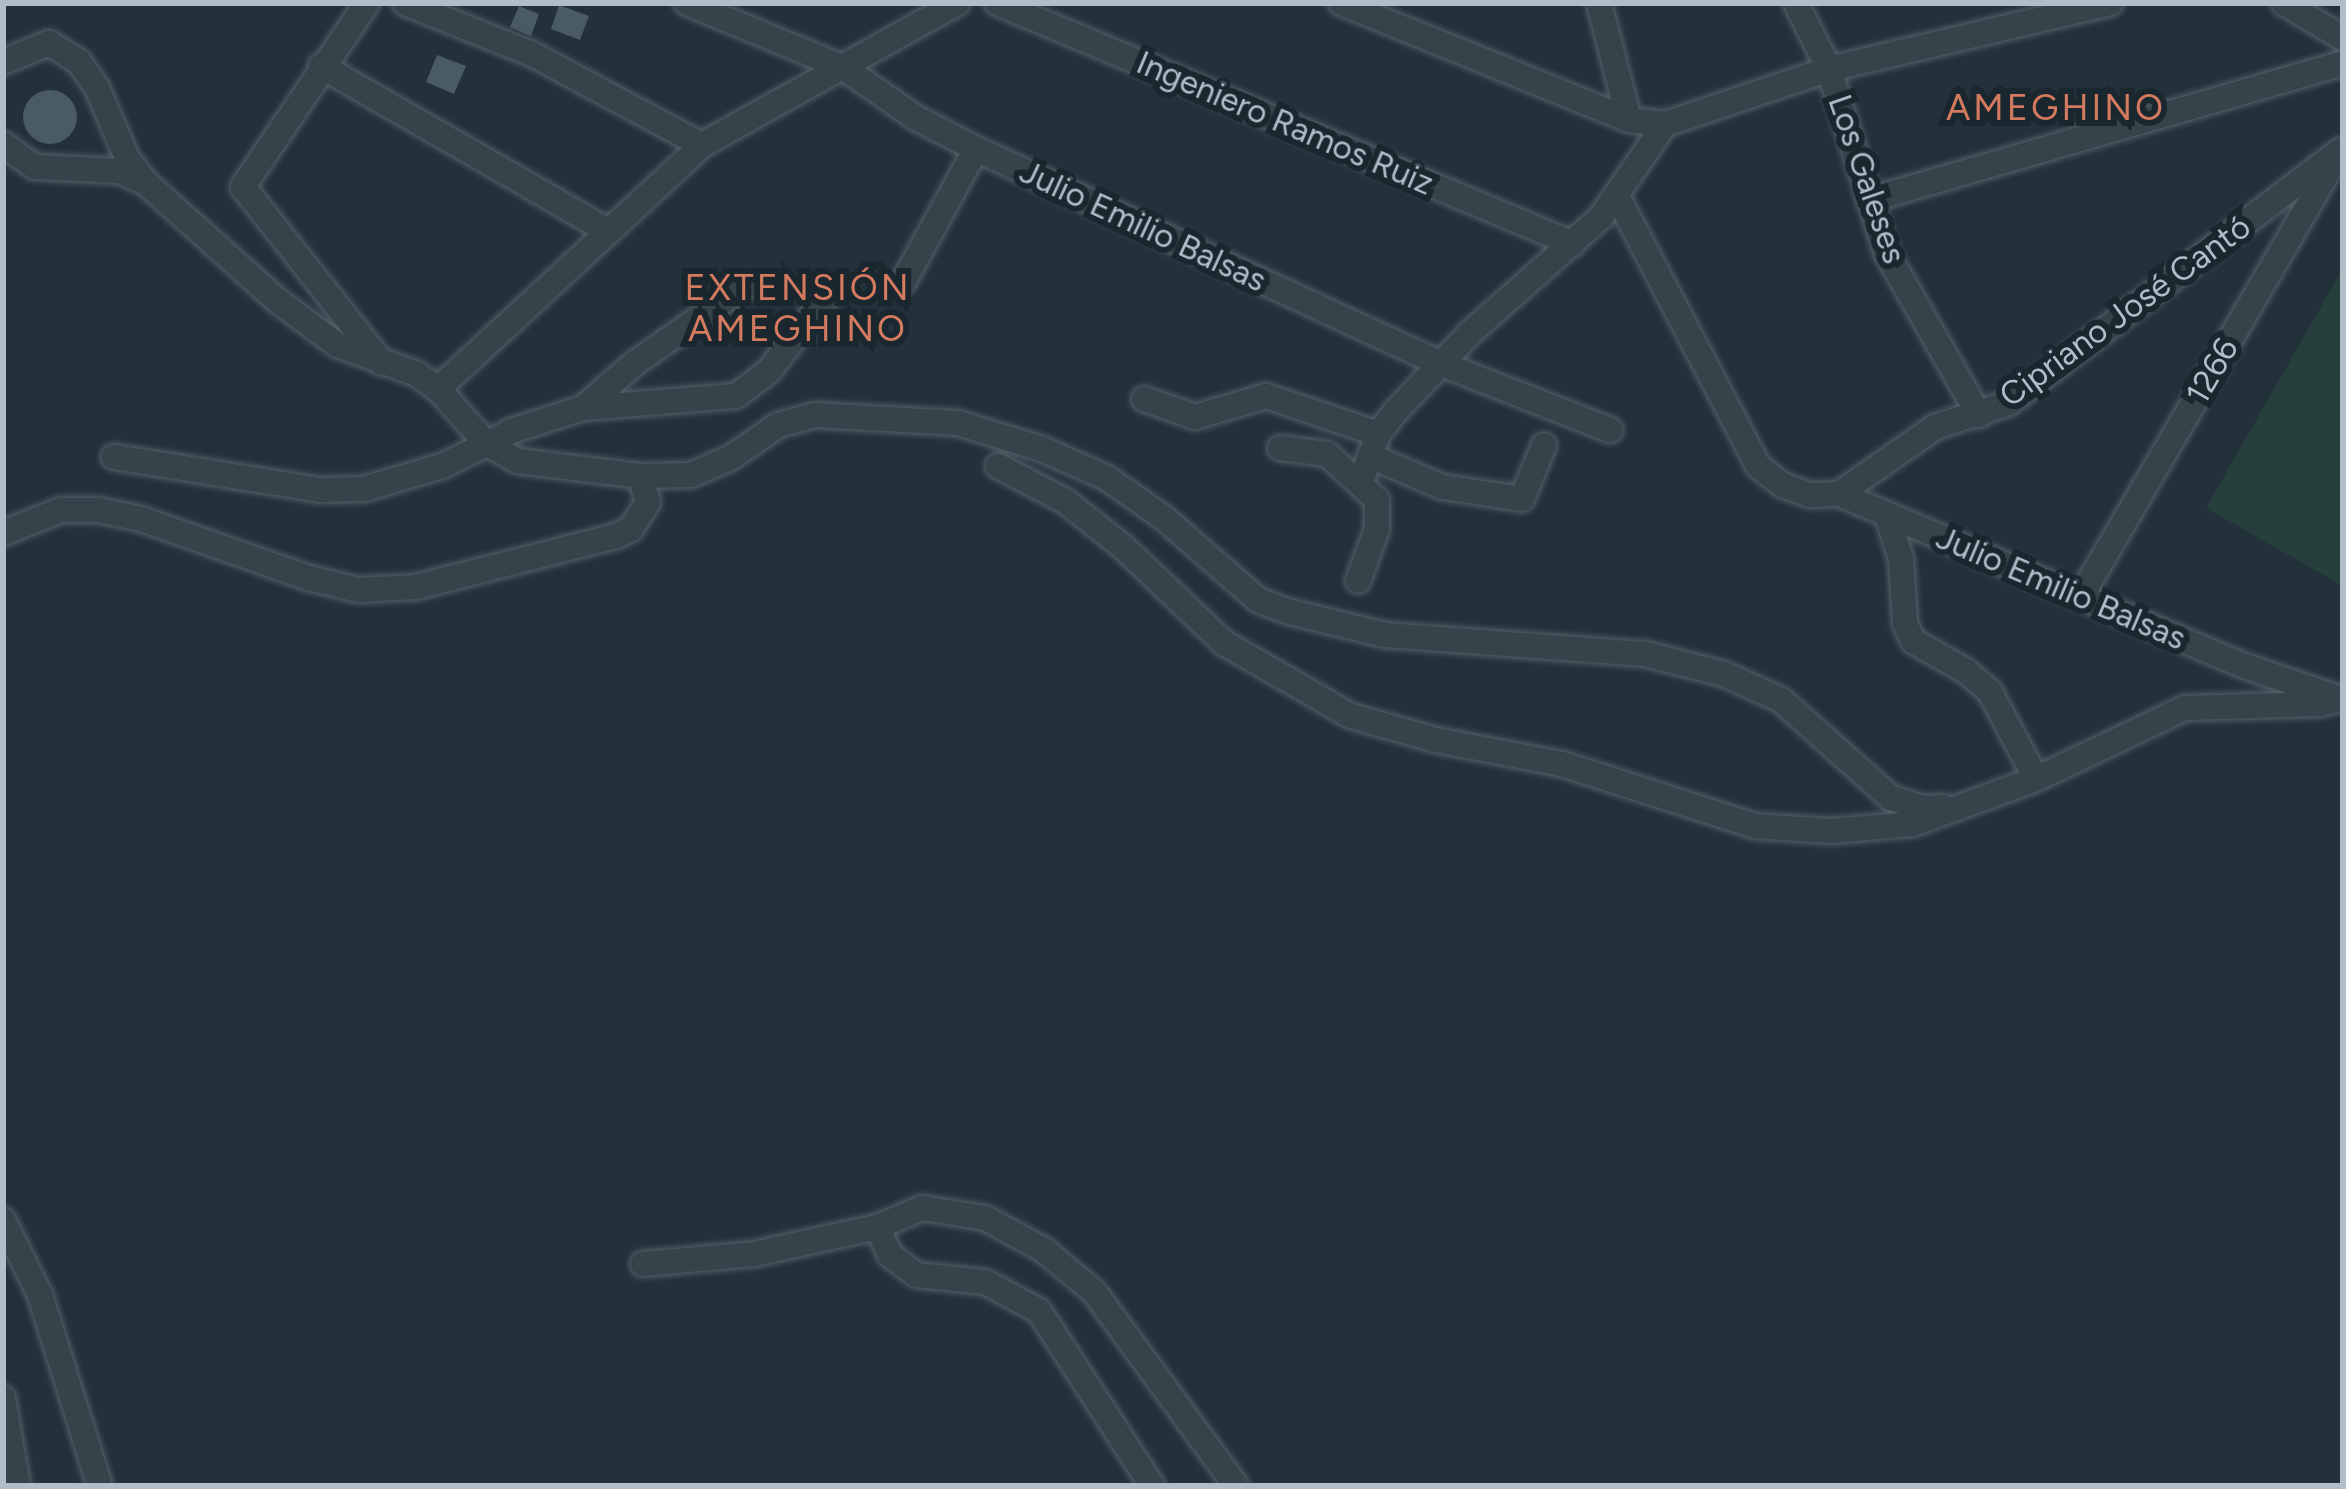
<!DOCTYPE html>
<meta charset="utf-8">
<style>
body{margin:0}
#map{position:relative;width:2346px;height:1489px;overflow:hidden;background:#22313a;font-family:Figtree,sans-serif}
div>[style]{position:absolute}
.green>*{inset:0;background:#273f3c}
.building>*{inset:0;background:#4a5b66}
.round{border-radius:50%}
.roads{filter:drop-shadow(0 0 3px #546068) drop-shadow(0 0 3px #546068)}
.minor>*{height:24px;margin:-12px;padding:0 12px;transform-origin:12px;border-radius:12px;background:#36434b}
span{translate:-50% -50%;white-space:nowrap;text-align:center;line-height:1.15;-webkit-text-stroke:12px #1b272f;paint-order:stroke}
.street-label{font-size:33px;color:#b1bdc7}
.neighbourhood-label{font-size:36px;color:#d47b5f;letter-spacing:3px}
.frame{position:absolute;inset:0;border:6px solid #b1bdc7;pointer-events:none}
</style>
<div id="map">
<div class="green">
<i style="clip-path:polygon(2343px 268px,2343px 586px,2206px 508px)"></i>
</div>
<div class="building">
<i style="clip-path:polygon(559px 5px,589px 16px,580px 40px,551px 29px)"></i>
<i style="clip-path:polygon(519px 6px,539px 14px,531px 36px,510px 27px)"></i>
<i style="clip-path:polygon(437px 55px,466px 66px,454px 94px,426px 82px)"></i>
<i class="round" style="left:23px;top:90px;width:54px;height:54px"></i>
</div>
<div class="roads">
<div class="minor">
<i style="left:367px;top:3px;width:222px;rotate:124deg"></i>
<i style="left:243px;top:187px;width:224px;rotate:51.7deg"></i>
<i style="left:405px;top:3px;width:137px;rotate:21.9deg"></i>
<i style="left:532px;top:54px;width:193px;rotate:28.2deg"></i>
<i style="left:687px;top:3px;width:170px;rotate:22.5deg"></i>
<i style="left:844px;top:68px;width:88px;rotate:34.8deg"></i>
<i style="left:916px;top:118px;width:68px;rotate:27.3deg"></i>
<i style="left:976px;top:149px;width:510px;rotate:24.81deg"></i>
<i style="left:1439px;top:363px;width:184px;rotate:21.4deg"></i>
<i style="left:997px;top:3px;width:624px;rotate:22.7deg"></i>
<i style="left:1341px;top:3px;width:311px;rotate:22.1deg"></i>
<i style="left:1629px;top:120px;width:36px;rotate:6deg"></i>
<i style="left:1599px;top:3px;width:121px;rotate:75.6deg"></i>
<i style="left:1796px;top:3px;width:74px;rotate:63.4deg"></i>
<i style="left:1829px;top:69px;width:192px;rotate:72.7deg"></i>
<i style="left:1886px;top:252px;width:188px;rotate:60.3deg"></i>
<i style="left:2284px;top:3px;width:69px;rotate:30.7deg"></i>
<i style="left:3px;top:62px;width:50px;rotate:-22.4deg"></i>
<i style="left:49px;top:43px;width:36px;rotate:32deg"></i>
<i style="left:79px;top:62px;width:32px;rotate:55deg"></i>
<i style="left:97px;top:88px;width:76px;rotate:66.8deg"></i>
<i style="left:127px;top:158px;width:31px;rotate:53deg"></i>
<i style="left:146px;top:183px;width:177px;rotate:41.8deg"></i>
<i style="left:278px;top:301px;width:74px;rotate:36.7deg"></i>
<i style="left:337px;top:345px;width:85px;rotate:19.9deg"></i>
<i style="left:417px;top:374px;width:26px;rotate:36deg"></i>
<i style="left:438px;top:389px;width:74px;rotate:48.3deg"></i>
<i style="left:487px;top:444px;width:27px;rotate:-28deg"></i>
<i style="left:511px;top:431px;width:76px;rotate:-17.7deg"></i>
<i style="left:583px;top:408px;width:153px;rotate:-4.5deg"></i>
<i style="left:736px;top:396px;width:40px;rotate:-37deg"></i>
<i style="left:768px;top:372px;width:105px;rotate:-52.4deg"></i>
<i style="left:321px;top:66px;width:331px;rotate:29.9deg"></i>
<i style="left:3px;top:144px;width:39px;rotate:36deg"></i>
<i style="left:35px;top:167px;width:85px;rotate:2.7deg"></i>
<i style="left:120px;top:171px;width:26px;rotate:25deg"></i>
<i style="left:1617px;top:196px;width:305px;rotate:62.4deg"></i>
<i style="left:1758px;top:466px;width:31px;rotate:38deg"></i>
<i style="left:1782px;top:485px;width:30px;rotate:20deg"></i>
<i style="left:1810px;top:495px;width:29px;rotate:-2deg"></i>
<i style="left:1839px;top:494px;width:441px;rotate:23deg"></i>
<i style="left:2245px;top:666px;width:98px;rotate:19deg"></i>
<i style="left:1869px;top:200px;width:493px;rotate:-16.1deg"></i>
<i style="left:904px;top:281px;width:150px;rotate:-61.4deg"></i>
<i style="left:438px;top:389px;width:359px;rotate:-42.7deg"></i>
<i style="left:702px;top:145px;width:292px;rotate:-29.1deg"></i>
<i style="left:1144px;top:399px;width:54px;rotate:19.4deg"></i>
<i style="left:1195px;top:417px;width:74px;rotate:-16.5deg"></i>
<i style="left:1266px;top:396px;width:118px;rotate:18.7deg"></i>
<i style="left:583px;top:408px;width:69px;rotate:-40.9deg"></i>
<i style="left:635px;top:363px;width:136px;rotate:-34.9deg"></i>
<i style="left:1280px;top:448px;width:47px;rotate:7.3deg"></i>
<i style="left:1327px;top:454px;width:68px;rotate:42.6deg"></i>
<i style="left:1377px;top:500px;width:29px;rotate:90deg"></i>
<i style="left:1377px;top:529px;width:55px;rotate:110.1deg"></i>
<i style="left:1370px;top:456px;width:78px;rotate:23.3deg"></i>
<i style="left:1442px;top:487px;width:81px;rotate:8.5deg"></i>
<i style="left:1522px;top:499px;width:58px;rotate:-67.8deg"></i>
<i style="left:998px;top:466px;width:76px;rotate:27.6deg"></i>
<i style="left:1065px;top:501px;width:74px;rotate:38.4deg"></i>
<i style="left:1123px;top:547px;width:139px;rotate:43.5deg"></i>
<i style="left:1224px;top:643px;width:146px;rotate:29.9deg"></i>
<i style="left:1351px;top:716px;width:88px;rotate:15.8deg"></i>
<i style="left:1436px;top:740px;width:128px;rotate:10.8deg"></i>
<i style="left:1562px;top:764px;width:203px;rotate:17.8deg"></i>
<i style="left:1755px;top:826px;width:76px;rotate:3.8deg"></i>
<i style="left:1831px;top:831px;width:82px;rotate:-4.9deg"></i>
<i style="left:1913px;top:824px;width:131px;rotate:-20.1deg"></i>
<i style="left:2036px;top:779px;width:165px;rotate:-25.5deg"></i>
<i style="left:2185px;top:708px;width:136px;rotate:-1.7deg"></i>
<i style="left:2321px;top:704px;width:23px;rotate:-15deg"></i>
<i style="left:640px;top:476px;width:51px;rotate:-1.1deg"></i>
<i style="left:691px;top:475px;width:45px;rotate:-23.7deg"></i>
<i style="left:732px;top:457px;width:56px;rotate:-34.8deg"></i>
<i style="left:778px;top:425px;width:38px;rotate:-15deg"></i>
<i style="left:815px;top:415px;width:143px;rotate:3.2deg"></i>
<i style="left:958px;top:423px;width:88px;rotate:17.2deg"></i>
<i style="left:1042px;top:449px;width:71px;rotate:24deg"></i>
<i style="left:1107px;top:478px;width:70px;rotate:35.1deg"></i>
<i style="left:1164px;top:518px;width:125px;rotate:41.1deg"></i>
<i style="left:1258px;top:600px;width:30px;rotate:21deg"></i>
<i style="left:1286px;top:611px;width:102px;rotate:13.6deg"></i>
<i style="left:1385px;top:635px;width:261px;rotate:4.2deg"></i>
<i style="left:1645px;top:654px;width:81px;rotate:14.2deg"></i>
<i style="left:1724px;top:674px;width:63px;rotate:24.5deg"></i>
<i style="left:1781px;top:700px;width:147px;rotate:41.7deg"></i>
<i style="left:1891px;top:798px;width:34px;rotate:17deg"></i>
<i style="left:1924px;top:808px;width:20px;rotate:-3deg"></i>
<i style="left:1361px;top:482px;width:51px;rotate:-70.5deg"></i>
<i style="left:1378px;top:434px;width:29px;rotate:-52deg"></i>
<i style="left:1396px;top:411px;width:108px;rotate:-46.5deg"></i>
<i style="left:1470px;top:333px;width:175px;rotate:-41.5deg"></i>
<i style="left:1601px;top:217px;width:113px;rotate:-55.5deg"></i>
<i style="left:1665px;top:124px;width:173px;rotate:-18.5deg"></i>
<i style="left:1829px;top:69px;width:289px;rotate:-13.2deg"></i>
<i style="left:1839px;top:494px;width:117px;rotate:-34.9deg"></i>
<i style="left:1935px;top:427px;width:78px;rotate:-18deg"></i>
<i style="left:2009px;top:403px;width:417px;rotate:-37.3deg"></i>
<i style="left:1887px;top:515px;width:46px;rotate:72.3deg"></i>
<i style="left:1901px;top:559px;width:64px;rotate:86.4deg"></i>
<i style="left:1905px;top:623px;width:20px;rotate:66deg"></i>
<i style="left:1913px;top:641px;width:61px;rotate:29.5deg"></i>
<i style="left:1966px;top:671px;width:32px;rotate:41deg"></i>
<i style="left:1990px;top:692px;width:98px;rotate:62.1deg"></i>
<i style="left:3px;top:533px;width:62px;rotate:-21.6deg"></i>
<i style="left:61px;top:510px;width:37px"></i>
<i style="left:98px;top:510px;width:44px;rotate:11.8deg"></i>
<i style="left:141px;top:519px;width:178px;rotate:19.4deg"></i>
<i style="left:309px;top:578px;width:50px;rotate:13.8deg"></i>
<i style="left:358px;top:590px;width:58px;rotate:-3deg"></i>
<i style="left:416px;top:587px;width:206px;rotate:-14.3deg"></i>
<i style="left:616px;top:536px;width:17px;rotate:-25deg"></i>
<i style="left:631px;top:529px;width:32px;rotate:-58deg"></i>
<i style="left:648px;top:502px;width:27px;rotate:-107deg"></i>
<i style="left:640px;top:476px;width:123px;rotate:-173deg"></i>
<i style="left:518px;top:461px;width:35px;rotate:-151deg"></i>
<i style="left:487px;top:444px;width:50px;rotate:153.9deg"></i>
<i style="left:442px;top:466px;width:81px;rotate:163.6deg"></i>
<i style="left:364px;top:489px;width:44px;rotate:178.7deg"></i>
<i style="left:320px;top:490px;width:209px;rotate:-170.9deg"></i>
<i style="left:2081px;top:596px;width:501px;rotate:-59.8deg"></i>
<i style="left:3px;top:1220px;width:84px;rotate:63.7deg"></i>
<i style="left:40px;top:1295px;width:200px;rotate:72.6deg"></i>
<i style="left:877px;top:1227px;width:49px;rotate:-22.9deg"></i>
<i style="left:922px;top:1208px;width:64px;rotate:9deg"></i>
<i style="left:985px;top:1218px;width:67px;rotate:28.5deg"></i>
<i style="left:1044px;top:1250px;width:67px;rotate:40.1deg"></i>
<i style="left:1095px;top:1293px;width:239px;rotate:53.8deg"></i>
<i style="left:643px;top:1264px;width:111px;rotate:-5.1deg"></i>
<i style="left:754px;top:1254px;width:126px;rotate:-12.4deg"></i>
<i style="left:877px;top:1227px;width:31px;rotate:65deg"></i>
<i style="left:890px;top:1255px;width:34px;rotate:37deg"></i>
<i style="left:917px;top:1275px;width:68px;rotate:5.9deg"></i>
<i style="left:985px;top:1282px;width:61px;rotate:28.2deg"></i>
<i style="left:1039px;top:1311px;width:208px;rotate:57.1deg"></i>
<i style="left:3px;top:1398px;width:89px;rotate:80.3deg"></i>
</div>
</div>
<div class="street-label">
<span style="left:1285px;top:123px;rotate:23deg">Ingeniero Ramos Ruiz</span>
<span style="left:1867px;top:179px;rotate:71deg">Los Galeses</span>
<span style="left:1143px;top:226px;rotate:25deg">Julio Emilio Balsas</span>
<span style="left:2125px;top:311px;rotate:-36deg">Cipriano José Cantó</span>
<span style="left:2212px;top:371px;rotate:-60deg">1266</span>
<span style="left:2061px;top:588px;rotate:23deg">Julio Emilio Balsas</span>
</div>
<div class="neighbourhood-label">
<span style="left:2056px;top:108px">AMEGHINO</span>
<span style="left:798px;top:308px">EXTENSIÓN<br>AMEGHINO</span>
</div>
<div class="frame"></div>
</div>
